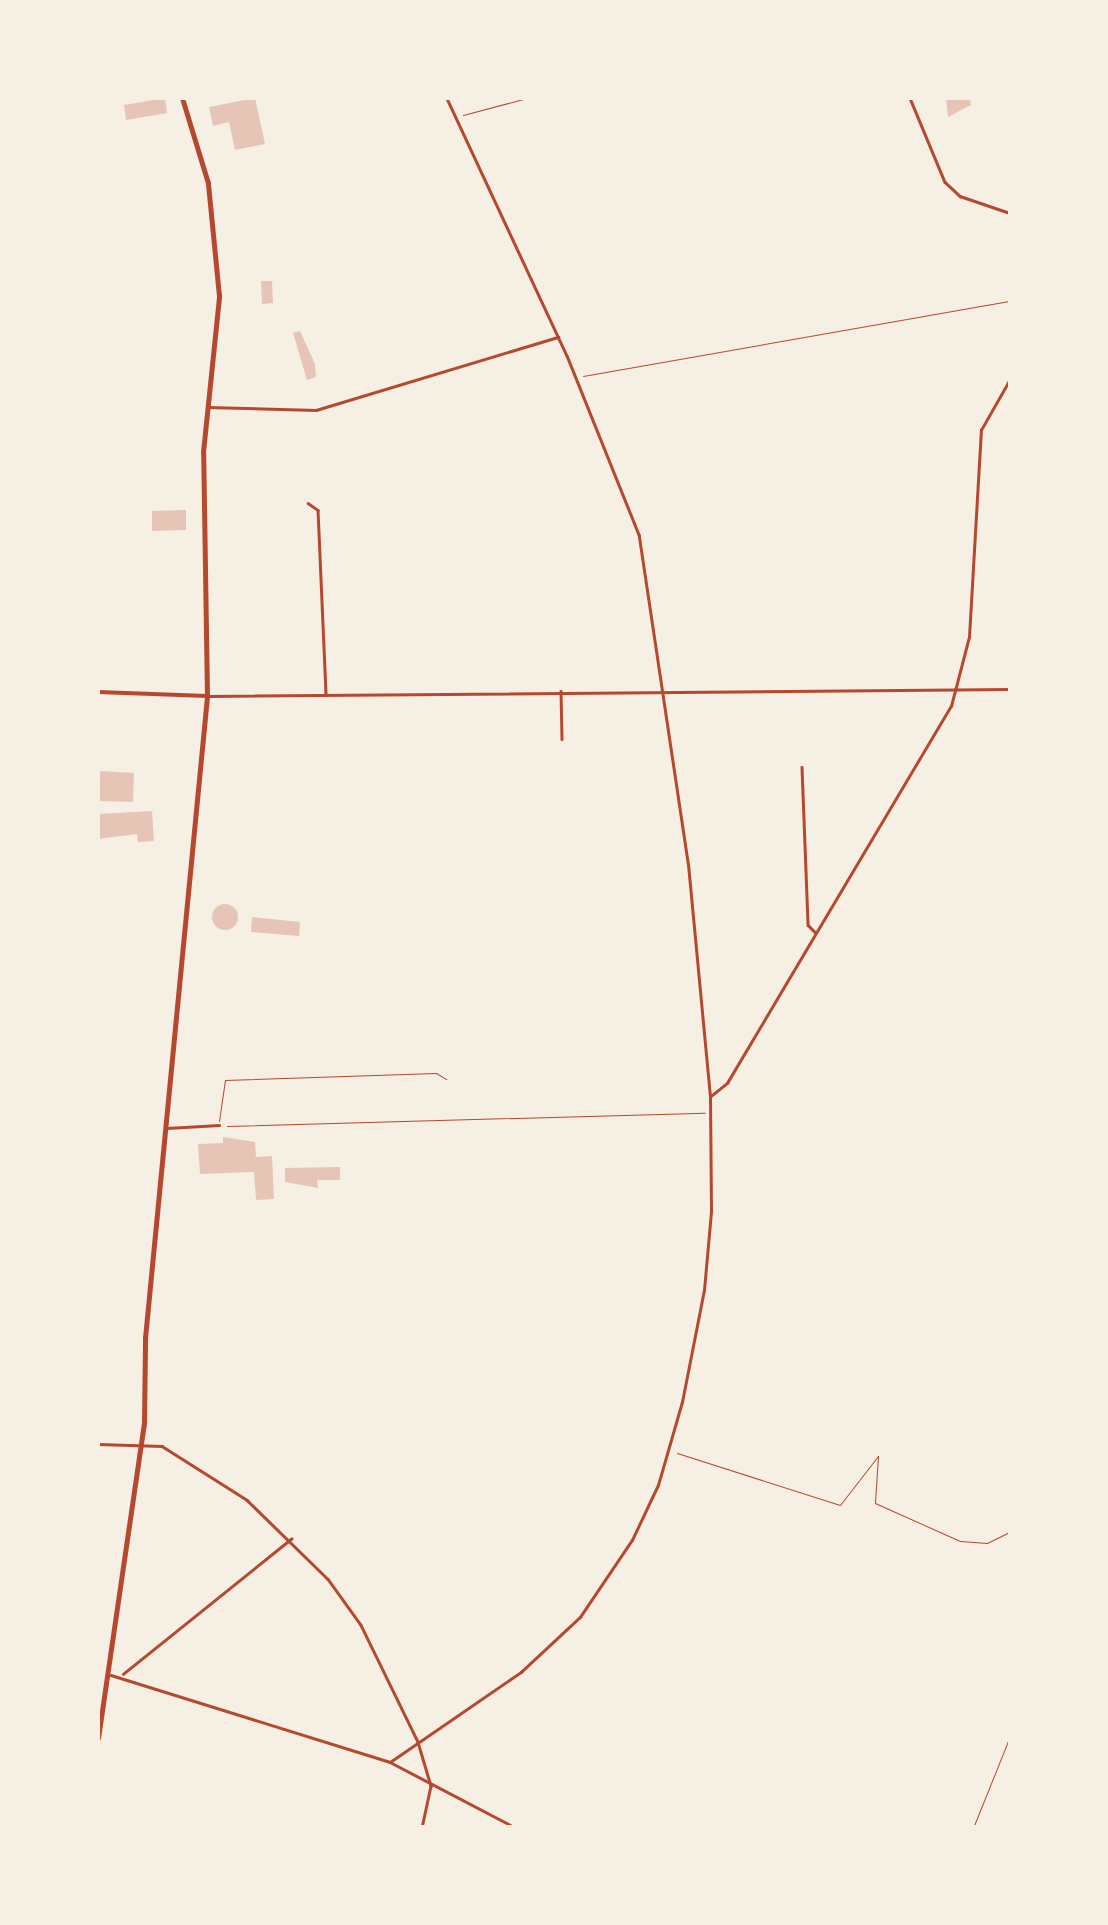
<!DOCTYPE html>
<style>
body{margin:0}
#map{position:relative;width:1108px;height:1925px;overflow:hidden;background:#f6efe4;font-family:"Source Serif 4",serif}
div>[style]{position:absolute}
.building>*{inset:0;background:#e6c5b7}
.round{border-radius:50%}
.path>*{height:1px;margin:-0.5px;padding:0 0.5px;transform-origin:0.5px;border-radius:0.5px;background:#b5482f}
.service>*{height:1px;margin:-0.5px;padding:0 0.5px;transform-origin:0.5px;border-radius:0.5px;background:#b5482f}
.minor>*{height:2.5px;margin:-1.25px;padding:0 1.25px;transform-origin:1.25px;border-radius:1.25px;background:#b5482f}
.tertiary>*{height:4px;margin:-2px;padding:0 2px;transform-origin:2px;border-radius:2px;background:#b5482f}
.primary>*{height:5px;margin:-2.5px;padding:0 2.5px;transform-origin:2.5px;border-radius:2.5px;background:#b5482f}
span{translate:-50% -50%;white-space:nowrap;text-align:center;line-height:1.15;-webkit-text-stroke:10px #f6efe4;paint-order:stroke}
.frame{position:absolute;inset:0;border:100px solid #f6efe4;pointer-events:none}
</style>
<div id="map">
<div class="building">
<i style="clip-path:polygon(165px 98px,167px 113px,126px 120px,124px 105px)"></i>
<i style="clip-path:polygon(255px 98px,265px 144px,235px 150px,229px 122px,213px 126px,209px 107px)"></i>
<i style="clip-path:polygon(946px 98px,970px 98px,971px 105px,948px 117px)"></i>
<i style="clip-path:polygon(261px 281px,272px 281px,273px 303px,262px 304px)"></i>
<i style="clip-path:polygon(300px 331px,315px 364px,316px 377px,307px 380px,293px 333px)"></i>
<i style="clip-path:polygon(186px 510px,186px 530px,152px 531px,152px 511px)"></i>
<i style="clip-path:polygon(98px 771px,134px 773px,133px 802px,98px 801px)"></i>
<i style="clip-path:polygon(152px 811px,154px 841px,138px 842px,137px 834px,98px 839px,98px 814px)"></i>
<i class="round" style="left:212px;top:904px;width:26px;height:26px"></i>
<i style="clip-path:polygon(252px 917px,300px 922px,299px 936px,251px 932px)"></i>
<i style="clip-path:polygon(223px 1137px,255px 1142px,256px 1157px,272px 1156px,274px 1199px,256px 1200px,254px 1172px,200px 1174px,198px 1144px,223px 1143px)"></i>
<i style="clip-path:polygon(340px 1167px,340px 1180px,317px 1180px,318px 1188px,285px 1182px,285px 1168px)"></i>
</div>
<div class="path">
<i style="left:463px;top:115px;width:66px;rotate:-14.9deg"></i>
<i style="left:583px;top:376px;width:434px;rotate:-10deg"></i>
<i style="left:227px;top:1126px;width:478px;rotate:-1.6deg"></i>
<i style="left:677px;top:1453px;width:171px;rotate:17.7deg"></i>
<i style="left:840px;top:1505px;width:62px;rotate:-52.2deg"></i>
<i style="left:878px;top:1456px;width:47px;rotate:93.7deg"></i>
<i style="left:875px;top:1503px;width:93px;rotate:24.1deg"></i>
<i style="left:960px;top:1541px;width:27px;rotate:4deg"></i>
<i style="left:987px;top:1543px;width:25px;rotate:-26deg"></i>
<i style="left:973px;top:1828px;width:99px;rotate:-68.1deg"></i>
</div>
<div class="service">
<i style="left:219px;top:1121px;width:41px;rotate:-81.7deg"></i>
<i style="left:225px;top:1080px;width:211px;rotate:-1.9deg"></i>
<i style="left:436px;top:1073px;width:12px;rotate:31deg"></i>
</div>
<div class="minor">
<i style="left:910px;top:98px;width:91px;rotate:67.4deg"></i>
<i style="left:945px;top:182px;width:21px;rotate:43deg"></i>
<i style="left:960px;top:196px;width:53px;rotate:18.8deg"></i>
<i style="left:207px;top:407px;width:109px;rotate:1.6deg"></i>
<i style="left:316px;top:410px;width:253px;rotate:-16.8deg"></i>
<i style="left:308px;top:503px;width:12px;rotate:35deg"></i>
<i style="left:318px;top:510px;width:183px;rotate:87.5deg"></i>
<i style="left:561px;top:691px;width:48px;rotate:88.8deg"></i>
<i style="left:209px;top:696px;width:801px;rotate:-0.5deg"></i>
<i style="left:802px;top:767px;width:158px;rotate:87.8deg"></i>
<i style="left:808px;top:925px;width:10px;rotate:45deg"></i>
<i style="left:711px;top:1096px;width:21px;rotate:-39deg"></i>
<i style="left:727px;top:1083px;width:439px;rotate:-59.3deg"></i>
<i style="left:951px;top:706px;width:71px;rotate:-75.4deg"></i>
<i style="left:969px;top:637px;width:207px;rotate:-86.7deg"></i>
<i style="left:981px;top:430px;width:59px;rotate:-60.4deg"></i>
<i style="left:167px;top:1128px;width:52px;rotate:-3.3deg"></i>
<i style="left:98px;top:1444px;width:64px;rotate:1.8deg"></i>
<i style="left:162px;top:1446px;width:101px;rotate:32.4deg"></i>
<i style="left:247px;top:1500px;width:113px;rotate:44.3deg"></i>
<i style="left:328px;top:1579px;width:57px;rotate:54.3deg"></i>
<i style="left:361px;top:1625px;width:130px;rotate:64deg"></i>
<i style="left:418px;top:1742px;width:46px;rotate:73.5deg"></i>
<i style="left:431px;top:1786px;width:43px;rotate:102.1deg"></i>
<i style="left:123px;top:1674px;width:216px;rotate:-38.8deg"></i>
<i style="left:111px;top:1675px;width:292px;rotate:17.3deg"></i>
<i style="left:390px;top:1762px;width:142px;rotate:27.6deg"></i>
<i style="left:390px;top:1762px;width:159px;rotate:-34.5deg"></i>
<i style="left:521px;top:1672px;width:81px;rotate:-43deg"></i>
<i style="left:580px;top:1617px;width:93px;rotate:-56deg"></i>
<i style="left:632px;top:1540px;width:61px;rotate:-64.7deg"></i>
<i style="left:658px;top:1485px;width:86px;rotate:-73.9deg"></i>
<i style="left:682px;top:1402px;width:114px;rotate:-78.9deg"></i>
<i style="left:704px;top:1290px;width:79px;rotate:-84.9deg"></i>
<i style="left:711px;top:1211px;width:114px;rotate:-90.5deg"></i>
<i style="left:710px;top:1097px;width:233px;rotate:-95.4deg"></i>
<i style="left:688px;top:865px;width:333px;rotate:-98.5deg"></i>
<i style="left:639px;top:536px;width:193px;rotate:-111.9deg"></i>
<i style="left:567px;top:357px;width:286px;rotate:-115deg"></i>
</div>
<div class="tertiary">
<i style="left:98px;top:692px;width:109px;rotate:2.1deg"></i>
</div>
<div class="primary">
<i style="left:98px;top:1738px;width:317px;rotate:-81.7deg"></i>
<i style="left:144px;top:1424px;width:86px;rotate:-89.3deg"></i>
<i style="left:145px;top:1338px;width:645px;rotate:-84.48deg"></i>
<i style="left:207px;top:696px;width:244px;rotate:-90.9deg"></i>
<i style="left:203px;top:452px;width:157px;rotate:-84.1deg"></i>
<i style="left:219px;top:296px;width:114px;rotate:-95.6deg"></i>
<i style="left:208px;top:183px;width:89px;rotate:-107deg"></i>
</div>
<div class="frame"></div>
</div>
